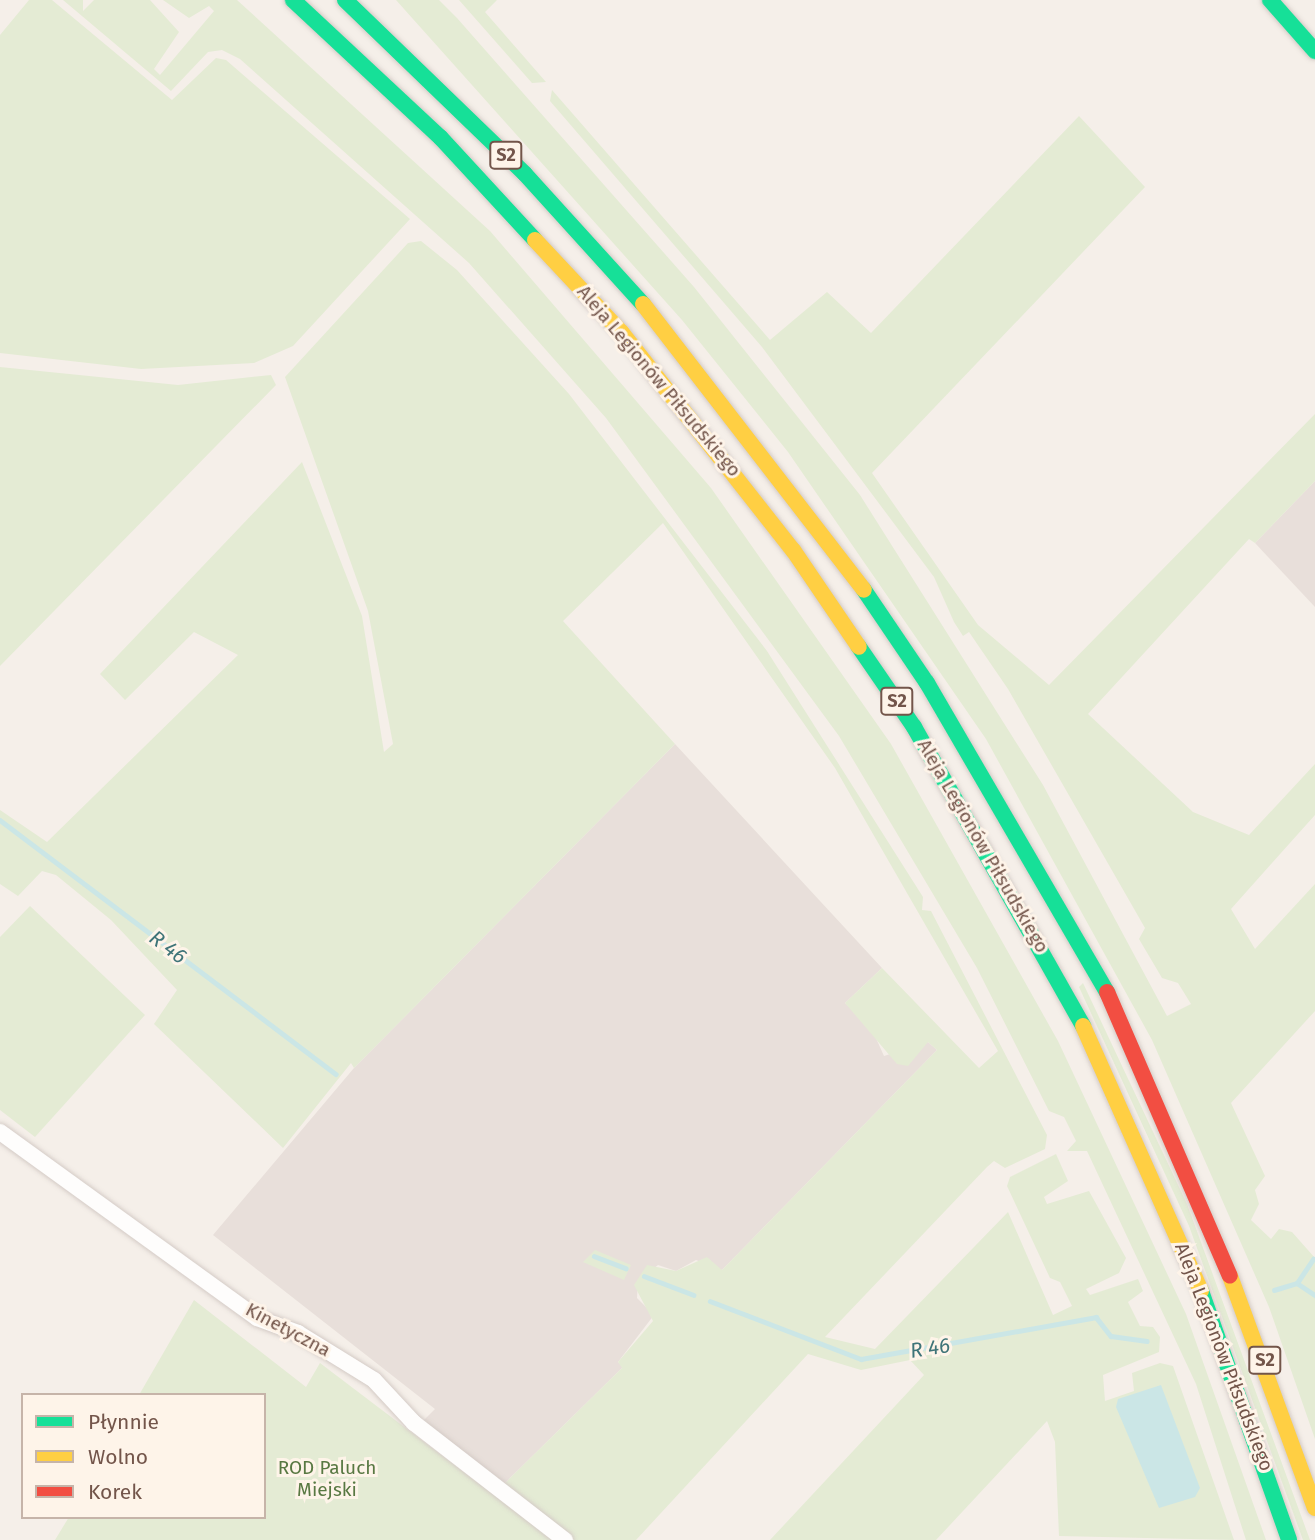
<!DOCTYPE html>
<meta charset="utf-8">
<style>
body{margin:0}
#map{position:relative;width:1315px;height:1540px;overflow:hidden;background:#f5efe9;font-family:"Fira Sans",sans-serif}
div>[style]{position:absolute}
.industrial>*{inset:0;background:#e8dfda}
.green>*{inset:0;background:#e4ebd4}
.water>*{inset:0;background:#cbe6e6}
.stream>*{height:4.5px;margin:-2.25px;padding:0 2.25px;transform-origin:2.25px;border-radius:2.25px;background:#cbe6e6}
.roads{filter:drop-shadow(0 0 2px #d4cbc6) drop-shadow(0 0 2px #d4cbc6)}
.street>*{height:16px;margin:-8px;padding:0 8px;transform-origin:8px;border-radius:8px;background:#fefdfc}
.fast>*{height:16px;margin:-8px;padding:0 8px;transform-origin:8px;border-radius:8px;background:#16e098}
.slow>*{height:16px;margin:-8px;padding:0 8px;transform-origin:8px;border-radius:8px;background:#ffcf43}
.jam>*{height:16px;margin:-8px;padding:0 8px;transform-origin:8px;border-radius:8px;background:#f24e42}
span{translate:-50% -50%;white-space:nowrap;text-align:center;line-height:1.15;-webkit-text-stroke:6px #fef4e9;paint-order:stroke}
.shield-label span{padding:2px 5px;background:#fef4e9;border:2px solid;border-radius:5px;-webkit-text-stroke-width:0}
.shield-label{font-size:18px;color:#73554a;font-weight:700}
.street-label{font-size:19px;color:#73554a}
.park-label{font-size:19px;color:#587842}
.water-label{font-size:21px;color:#3f7478;font-style:italic}
.legend{position:absolute;left:21px;top:1393px;width:245px;height:126px;box-sizing:border-box;background:#fef4e9;border:2px solid #c6b4a9;margin:0;padding:9px 12px;list-style:none;font-size:21px;color:#73554a}
.legend li{display:flex;align-items:center;gap:14px;height:35px}
.legend b{width:35px;border:2px solid #c6b4a9}
</style>
<div id="map">
<div class="industrial">
<i style="clip-path:polygon(1315px 481px,1315px 607px,1255px 543px)"></i>
<i style="clip-path:polygon(675px 744px,882px 968px,845px 1003px,870px 1025px,884px 1056px,928px 1042px,937px 1050px,722px 1270px,696px 1260px,676px 1271px,658px 1265px,638px 1281px,637px 1298px,654px 1315px,618px 1362px,623px 1367px,501px 1487px,421px 1423px,435px 1409px,213px 1235px,354px 1068px)"></i>
</div>
<div class="green">
<i style="clip-path:polygon(29px 0,52px 0,172px 100px,216px 58px,226px 60px,410px 219px,293px 346px,254px 363px,141px 369px,0 353px,0 35px)"></i>
<i style="clip-path:polygon(63px 0,83px 0,83px 11px,94px 0,150px 0,179px 32px,154px 69px,160px 75px,214px 11px,209px 6px,189px 18px,163px 0,237px 0,490px 231px,711px 488px,891px 744px,1058px 1041px,1186px 1314px,1266px 1540px,1246px 1540px,1196px 1384px,1087px 1151px,1067px 1151px,1076px 1141px,1064px 1117px,1049px 1111px,977px 968px,839px 736px,606px 418px,469px 263px,240px 59px,222px 50px,208px 52px,171px 91px)"></i>
<i style="clip-path:polygon(396px 0,439px 0,457px 18px,694px 287px,860px 495px,1043px 785px,1167px 1016px,1191px 1004px,1178px 983px,1162px 978px,1139px 939px,1145px 928px,1008px 689px,969px 632px,963px 636px,954px 622px,934px 577px,762px 347px,550px 101px,552px 90px,770px 340px,827px 292px,871px 333px,1079px 116px,1145px 187px,872px 473px,978px 625px,1049px 685px,1315px 414px,1315px 481px,1255px 543px,1249px 539px,1088px 714px,1193px 812px,1249px 835px,1315px 764px,1315px 815px,1231px 909px,1255px 949px,1315px 884px,1315px 1011px,1231px 1103px,1265px 1176px,1255px 1190px,1259px 1204px,1251px 1220px,1271px 1239px,1279px 1229px,1292px 1232px,1315px 1258px,1315px 1439px,1269px 1307px,1152px 1040px,986px 739px,788px 452px,682px 320px)"></i>
<i style="clip-path:polygon(459px 0,497px 0,485px 12px,546px 82px,532px 83px)"></i>
<i style="clip-path:polygon(421px 241px,457px 270px,569px 394px,767px 651px,923px 897px,922px 910px,931px 911px,1047px 1135px,1045px 1149px,1005px 1168px,994px 1161px,987px 1167px,825px 1337px,875px 1349px,1008px 1212px,1053px 1315px,1072px 1306px,1060px 1282px,1050px 1278px,1007px 1186px,1010px 1177px,1056px 1154px,1068px 1181px,1044px 1197px,1047px 1204px,1089px 1191px,1126px 1258px,1119px 1273px,1086px 1289px,1090px 1295px,1138px 1279px,1143px 1291px,1128px 1302px,1140px 1326px,1153px 1327px,1160px 1337px,1159px 1352px,1103px 1375px,1105px 1401px,1134px 1391px,1132px 1373px,1160px 1363px,1173px 1366px,1234px 1540px,1059px 1536px,1055px 1442px,1047px 1421px,936px 1540px,770px 1540px,924px 1375px,910px 1360px,861px 1370px,808px 1354px,636px 1540px,574px 1540px,501px 1487px,622px 1368px,618px 1362px,653px 1321px,634px 1285px,647px 1265px,676px 1271px,707px 1257px,722px 1270px,937px 1050px,928px 1042px,908px 1066px,897px 1064px,845px 1003px,882px 968px,979px 1068px,998px 1051px,835px 768px,663px 523px,563px 621px,675px 744px,354px 1068px,351px 1063px,283px 1148px,154px 1024px,177px 990px,111px 920px,56px 875px,42px 871px,18px 896px,0 884px,0 810px,47px 842px,238px 655px,194px 632px,125px 700px,100px 674px,302px 462px,362px 616px,384px 752px,393px 744px,368px 611px,285px 377px,408px 243px)"></i>
<i style="clip-path:polygon(0 367px,178px 385px,271px 375px,276px 385px,0 666px)"></i>
<i style="clip-path:polygon(30px 906px,145px 1015px,35px 1137px,0 1110px,0 937px)"></i>
<i style="clip-path:polygon(1083px 983px,1187px 1204px,1310px 1540px,1303px 1540px,1189px 1226px,1079px 987px)"></i>
<i style="clip-path:polygon(595px 1250px,631px 1265px,624px 1280px,583px 1262px)"></i>
<i style="clip-path:polygon(194px 1300px,306px 1387px,320px 1363px,553px 1540px,55px 1540px,69px 1517px,264px 1517px,264px 1395px,139px 1395px)"></i>
</div>
<div class="water">
<i style="clip-path:polygon(1161px 1385px,1200px 1488px,1195px 1497px,1159px 1508px,1116px 1407px,1118px 1399px)"></i>
</div>
<div class="stream">
<i style="left:0;top:820px;width:421px;rotate:37.1deg"></i>
<i style="left:594px;top:1256px;width:34px;rotate:21deg"></i>
<i style="left:644px;top:1276px;width:53px;rotate:20.8deg"></i>
<i style="left:1297px;top:1283px;width:29px;rotate:-56deg"></i>
<i style="left:1297px;top:1283px;width:22px;rotate:34deg"></i>
<i style="left:1274px;top:1290px;width:24px;rotate:-17deg"></i>
<i style="left:710px;top:1301px;width:162px;rotate:21deg"></i>
<i style="left:861px;top:1359px;width:239px;rotate:-10.1deg"></i>
<i style="left:1096px;top:1317px;width:24px;rotate:52deg"></i>
<i style="left:1111px;top:1336px;width:36px;rotate:8deg"></i>
</div>
<div class="roads">
<div class="street">
<i style="left:0;top:1132px;width:317px;rotate:35.9deg"></i>
<i style="left:257px;top:1318px;width:44px;rotate:20.1deg"></i>
<i style="left:298px;top:1333px;width:89px;rotate:31.7deg"></i>
<i style="left:374px;top:1380px;width:59px;rotate:47.1deg"></i>
<i style="left:414px;top:1423px;width:191px;rotate:37.8deg"></i>
</div>
<div class="fast">
<i style="left:293px;top:0;width:201px;rotate:43deg"></i>
<i style="left:440px;top:137px;width:140px;rotate:47.3deg"></i>
<i style="left:345px;top:0;width:250px;rotate:44deg"></i>
<i style="left:525px;top:174px;width:176px;rotate:47.8deg"></i>
<i style="left:1270px;top:0;width:68px;rotate:48.6deg"></i>
<i style="left:864px;top:590px;width:112px;rotate:55.9deg"></i>
<i style="left:927px;top:683px;width:358px;rotate:59.8deg"></i>
<i style="left:859px;top:647px;width:97px;rotate:55.5deg"></i>
<i style="left:914px;top:727px;width:343px;rotate:60.5deg"></i>
<i style="left:1201px;top:1291px;width:264px;rotate:70.5deg"></i>
</div>
<div class="slow">
<i style="left:535px;top:240px;width:127px;rotate:46.9deg"></i>
<i style="left:622px;top:333px;width:276px;rotate:51.8deg"></i>
<i style="left:793px;top:550px;width:117px;rotate:55.8deg"></i>
<i style="left:643px;top:304px;width:361px;rotate:52.3deg"></i>
<i style="left:1083px;top:1026px;width:290px;rotate:66deg"></i>
<i style="left:1230px;top:1276px;width:247px;rotate:69.9deg"></i>
</div>
<div class="jam">
<i style="left:1107px;top:992px;width:309px;rotate:66.6deg"></i>
</div>
</div>
<div class="shield-label">
<span style="left:506px;top:155px">S2</span>
<span style="left:897px;top:701px">S2</span>
<span style="left:1265px;top:1360px">S2</span>
</div>
<div class="street-label">
<span style="left:659px;top:381px;rotate:50deg">Aleja Legionów Piłsudskiego</span>
<span style="left:983px;top:846px;rotate:60deg">Aleja Legionów Piłsudskiego</span>
<span style="left:288px;top:1330px;rotate:28deg">Kinetyczna</span>
<span style="left:1224px;top:1357px;rotate:69deg">Aleja Legionów Piłsudskiego</span>
</div>
<div class="park-label">
<span style="left:327px;top:1479px">ROD Paluch<br>Miejski</span>
</div>
<div class="water-label">
<span style="left:168px;top:947px;rotate:37deg">R 46</span>
<span style="left:930px;top:1348px;rotate:-9deg">R 46</span>
</div>
<ul class="legend">
<li><b style="height:9px;background:#16e098"></b>Płynnie</li>
<li><b style="height:9px;background:#ffcf43"></b>Wolno</li>
<li><b style="height:9px;background:#f24e42"></b>Korek</li>
</ul>
</div>
